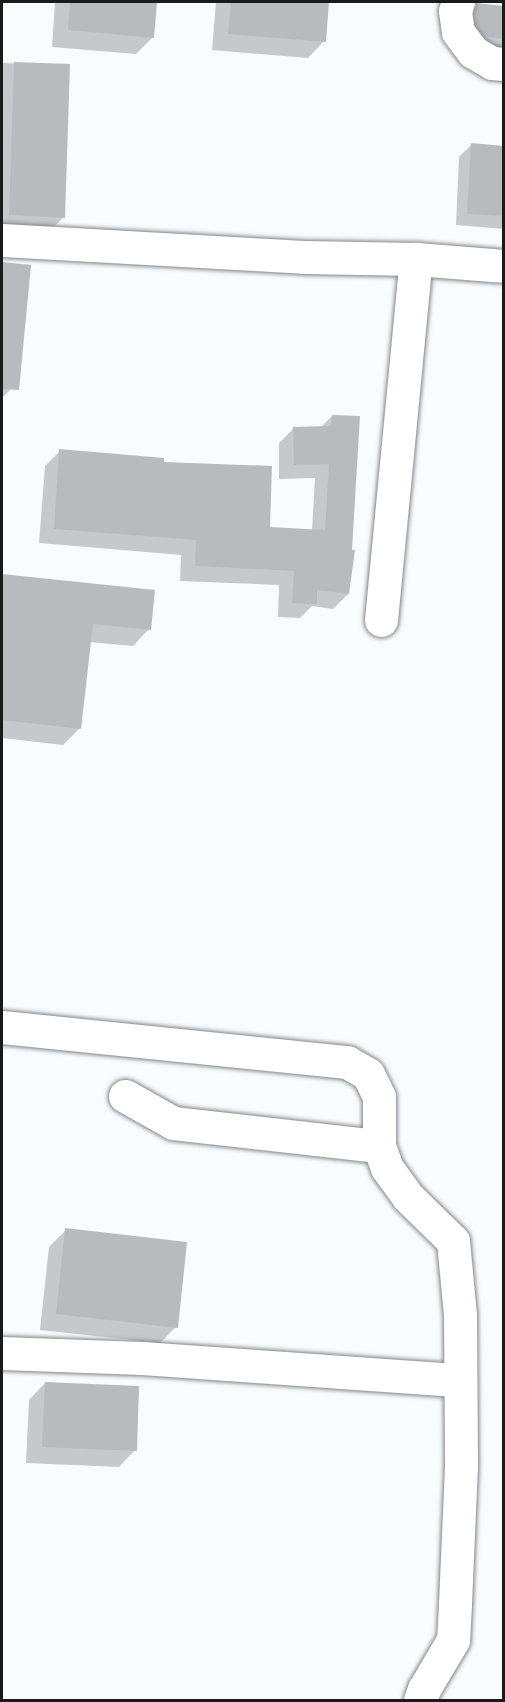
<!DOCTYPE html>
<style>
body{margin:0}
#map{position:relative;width:505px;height:1702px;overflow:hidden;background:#f8fcfe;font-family:"Space Grotesk",sans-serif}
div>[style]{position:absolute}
.shadow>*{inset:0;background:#0003}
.building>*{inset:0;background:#b8bbbe}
.roads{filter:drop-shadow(0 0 2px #84878a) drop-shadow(0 0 2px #84878a)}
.street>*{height:33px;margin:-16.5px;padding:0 16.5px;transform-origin:16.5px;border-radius:16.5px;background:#fff}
span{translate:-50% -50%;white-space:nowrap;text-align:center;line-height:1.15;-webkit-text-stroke:4.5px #f8fcfe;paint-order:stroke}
.frame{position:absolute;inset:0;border:3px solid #191a1b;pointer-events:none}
</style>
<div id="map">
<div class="shadow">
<i style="clip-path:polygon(55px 2px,156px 2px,153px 37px,136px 54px,52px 47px)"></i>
<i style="clip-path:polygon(216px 2px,328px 2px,324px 41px,308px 58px,212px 50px)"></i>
<i style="clip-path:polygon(477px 5px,504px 8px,504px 57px,460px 21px)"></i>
<i style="clip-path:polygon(2px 63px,69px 65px,64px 217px,47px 233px,2px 232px)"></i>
<i style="clip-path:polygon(471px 145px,504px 148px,504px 229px,456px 225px,459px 157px)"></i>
<i style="clip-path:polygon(2px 264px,29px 266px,18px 382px,4px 396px,2px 396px)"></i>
<i style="clip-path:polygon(332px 416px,351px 551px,348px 594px,333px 609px,312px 606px,300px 618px,278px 617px,279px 585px,180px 581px,181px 555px,39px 543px,45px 466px,60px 451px,162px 463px,268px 529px,312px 531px,315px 478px,279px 479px,279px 443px,294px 428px,321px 427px)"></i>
<i style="clip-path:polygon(2px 575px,153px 591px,149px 629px,133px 646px,89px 642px,80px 728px,63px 745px,2px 738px)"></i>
<i style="clip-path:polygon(66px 1230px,176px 1327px,160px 1343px,40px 1330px,49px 1247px)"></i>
<i style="clip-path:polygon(45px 1383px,135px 1450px,119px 1467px,26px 1463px,29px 1400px)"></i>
</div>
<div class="building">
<i style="clip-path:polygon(70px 2px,157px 2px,154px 38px,68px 30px)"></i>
<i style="clip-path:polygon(231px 2px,329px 2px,326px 42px,228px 34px)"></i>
<i style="clip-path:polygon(476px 3px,504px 6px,504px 39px,484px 36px,476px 25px)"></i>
<i style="clip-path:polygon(14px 62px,70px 64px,65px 218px,9px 215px)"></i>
<i style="clip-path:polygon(471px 143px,504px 146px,504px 216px,467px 214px)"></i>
<i style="clip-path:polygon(2px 262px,31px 265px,19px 390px,2px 389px)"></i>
<i style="clip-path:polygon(332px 415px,360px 416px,352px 550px,355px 550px,349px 594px,317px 590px,317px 604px,292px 603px,294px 571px,195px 566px,196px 540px,54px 529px,59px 449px,164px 458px,164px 462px,272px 466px,270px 527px,325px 530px,329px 464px,294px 465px,293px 427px,331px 426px)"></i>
<i style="clip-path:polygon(2px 574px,155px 590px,151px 630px,93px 624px,81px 729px,2px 720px)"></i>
<i style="clip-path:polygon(65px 1228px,187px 1242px,178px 1328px,56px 1314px)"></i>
<i style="clip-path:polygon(45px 1382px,139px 1386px,137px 1451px,42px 1447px)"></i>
</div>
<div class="roads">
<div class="street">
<i style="left:458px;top:2px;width:9px;rotate:108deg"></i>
<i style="left:455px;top:11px;width:21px;rotate:82deg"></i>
<i style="left:458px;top:32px;width:25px;rotate:53deg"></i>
<i style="left:473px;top:52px;width:22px;rotate:30deg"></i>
<i style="left:492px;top:63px;width:12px;rotate:5deg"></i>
<i style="left:2px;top:240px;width:302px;rotate:3.2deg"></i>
<i style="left:304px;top:257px;width:112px;rotate:1deg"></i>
<i style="left:416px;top:259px;width:88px;rotate:4.5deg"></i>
<i style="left:381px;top:620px;width:363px;rotate:-84.5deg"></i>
<i style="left:2px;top:1027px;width:347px;rotate:5.8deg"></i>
<i style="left:347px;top:1062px;width:24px;rotate:30deg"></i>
<i style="left:368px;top:1074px;width:25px;rotate:64deg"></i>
<i style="left:379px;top:1097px;width:49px;rotate:90deg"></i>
<i style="left:125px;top:1096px;width:55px;rotate:29.4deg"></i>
<i style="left:173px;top:1123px;width:207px;rotate:6.4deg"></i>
<i style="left:379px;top:1146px;width:23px;rotate:70deg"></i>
<i style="left:387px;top:1168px;width:36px;rotate:54deg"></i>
<i style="left:408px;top:1197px;width:63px;rotate:44.4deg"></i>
<i style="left:453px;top:1241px;width:74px;rotate:84.6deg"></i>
<i style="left:460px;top:1315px;width:151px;rotate:89.6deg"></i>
<i style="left:461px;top:1466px;width:138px;rotate:92.5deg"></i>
<i style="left:455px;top:1604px;width:36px;rotate:93deg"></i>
<i style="left:453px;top:1640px;width:57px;rotate:120.6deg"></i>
<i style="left:424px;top:1689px;width:12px;rotate:110deg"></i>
<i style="left:2px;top:1353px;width:140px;rotate:2deg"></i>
<i style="left:142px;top:1358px;width:318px;rotate:4deg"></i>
</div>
</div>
<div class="frame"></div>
</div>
